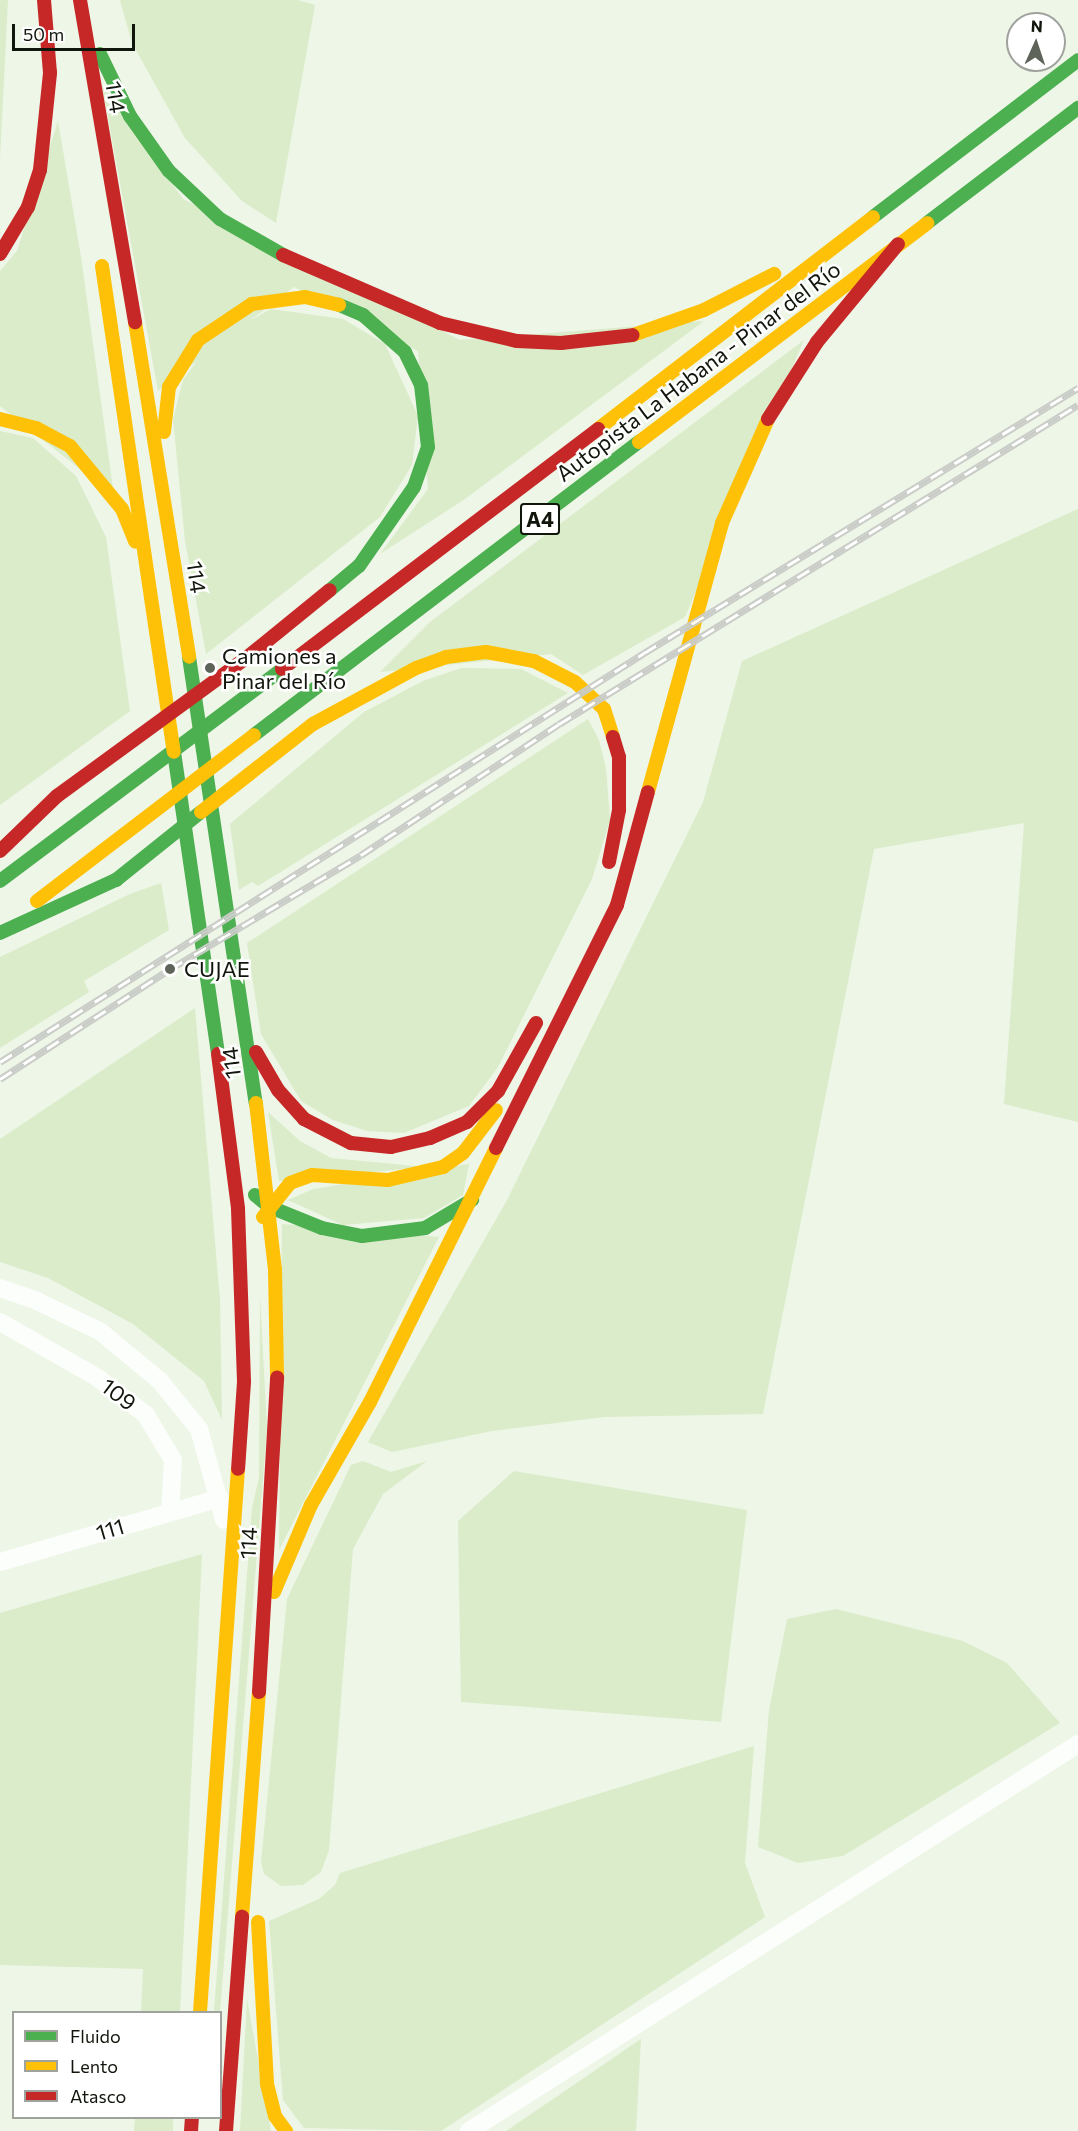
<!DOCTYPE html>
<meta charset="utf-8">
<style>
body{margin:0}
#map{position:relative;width:1078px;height:2131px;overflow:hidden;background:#eef6e7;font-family:Commissioner,sans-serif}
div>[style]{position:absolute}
.green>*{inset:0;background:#daecc9}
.street>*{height:18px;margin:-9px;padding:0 9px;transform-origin:9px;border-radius:9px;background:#fcfefb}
.fast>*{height:14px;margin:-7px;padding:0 7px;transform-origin:7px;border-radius:7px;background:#4caf50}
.slow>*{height:14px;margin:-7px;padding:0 7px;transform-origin:7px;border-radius:7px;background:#ffc107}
.jam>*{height:14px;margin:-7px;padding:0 7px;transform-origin:7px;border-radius:7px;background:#c62828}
.rail>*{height:7px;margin-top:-3.5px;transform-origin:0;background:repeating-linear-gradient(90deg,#fff 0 14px,#caccc8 0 28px);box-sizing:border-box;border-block:2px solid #caccc8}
.dots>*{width:16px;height:16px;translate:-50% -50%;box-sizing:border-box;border:3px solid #fff;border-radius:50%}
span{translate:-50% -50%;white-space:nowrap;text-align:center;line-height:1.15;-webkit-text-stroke:5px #fff;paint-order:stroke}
.shield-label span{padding:2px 4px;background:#fff;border:2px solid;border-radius:4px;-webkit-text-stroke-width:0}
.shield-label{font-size:21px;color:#11160c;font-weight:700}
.street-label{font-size:22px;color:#11160c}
.poi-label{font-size:22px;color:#11160c}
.left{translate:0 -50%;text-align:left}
.legend{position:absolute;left:12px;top:2011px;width:210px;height:108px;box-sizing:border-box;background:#fff;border:2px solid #a0a29e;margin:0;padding:8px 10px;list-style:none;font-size:18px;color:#11160c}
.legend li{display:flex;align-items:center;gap:12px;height:30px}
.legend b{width:30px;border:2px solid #a0a29e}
.north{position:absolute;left:1006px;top:12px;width:60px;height:60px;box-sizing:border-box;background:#fff;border:2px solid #a0a29e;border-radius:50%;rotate:3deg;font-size:16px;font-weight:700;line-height:24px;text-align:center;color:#11160c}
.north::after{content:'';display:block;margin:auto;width:21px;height:27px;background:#5e6459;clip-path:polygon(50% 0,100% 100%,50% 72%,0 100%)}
.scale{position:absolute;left:12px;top:24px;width:123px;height:27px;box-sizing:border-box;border:3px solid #11160c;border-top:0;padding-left:8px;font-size:18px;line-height:21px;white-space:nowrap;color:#11160c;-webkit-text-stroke:4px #fff;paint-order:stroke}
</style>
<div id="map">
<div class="green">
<i style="clip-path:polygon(0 0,8px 0,0 158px)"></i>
<i style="clip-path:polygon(120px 0,298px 0,315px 5px,276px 223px,242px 201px,185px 138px,132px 43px)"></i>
<i style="clip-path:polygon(102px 85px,183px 199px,460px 340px,704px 321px,465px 499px,380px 554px,428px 489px,418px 351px,294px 287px,158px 391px)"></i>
<i style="clip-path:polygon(58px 121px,81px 257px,114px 496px,0 406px,0 271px,17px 251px)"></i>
<i style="clip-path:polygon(271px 309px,343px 319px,385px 344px,418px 416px,412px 465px,380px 517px,206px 654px,185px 541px,173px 419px,183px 380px,210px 343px)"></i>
<i style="clip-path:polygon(804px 340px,685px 617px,583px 675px,551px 654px,380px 672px,430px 622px)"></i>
<i style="clip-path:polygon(0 431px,33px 438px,76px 476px,106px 537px,130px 711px,0 805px)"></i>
<i style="clip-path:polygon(1078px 509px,1078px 1122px,1004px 1104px,1024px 823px,874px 849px,763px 1414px,604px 1417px,492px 1431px,392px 1452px,368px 1442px,506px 1202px,703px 802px,742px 661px)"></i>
<i style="clip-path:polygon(461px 668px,521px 669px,568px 693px,258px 886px,252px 882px,239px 890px,230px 824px,364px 712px,423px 681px)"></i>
<i style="clip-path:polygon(588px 719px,599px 740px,606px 768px,610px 820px,592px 879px,498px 1067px,469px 1106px,404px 1133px,367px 1131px,333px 1120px,301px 1101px,261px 1034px,247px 943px)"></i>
<i style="clip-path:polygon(161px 883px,169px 930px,84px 981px,89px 992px,0 1048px,0 957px,130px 894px)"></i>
<i style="clip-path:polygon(195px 1008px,220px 1300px,222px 1420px,204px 1381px,133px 1324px,48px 1278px,0 1262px,0 1139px)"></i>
<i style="clip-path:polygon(268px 1112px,300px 1141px,331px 1158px,425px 1167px,279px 1181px)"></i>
<i style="clip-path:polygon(469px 1164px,463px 1195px,424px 1218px,343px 1225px,288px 1200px,313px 1189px)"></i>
<i style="clip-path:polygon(282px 1224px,439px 1237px,279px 1550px)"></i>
<i style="clip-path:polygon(260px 1294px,267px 1429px,220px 2012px,214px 2012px,252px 1508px,259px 1477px)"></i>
<i style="clip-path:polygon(363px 1461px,391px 1472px,427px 1461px,383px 1494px,353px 1549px,329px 1850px,321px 1872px,303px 1885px,281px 1886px,264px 1874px,261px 1862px,287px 1599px,351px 1465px)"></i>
<i style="clip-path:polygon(514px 1471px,747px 1510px,721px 1722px,461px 1702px,458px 1521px)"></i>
<i style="clip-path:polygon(202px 1554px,180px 2012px,141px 2012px,143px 1969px,0 1965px,0 1613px)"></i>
<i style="clip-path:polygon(836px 1609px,963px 1641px,1007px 1663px,1060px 1723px,843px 1856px,798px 1863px,758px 1847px,769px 1710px,787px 1619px)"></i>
<i style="clip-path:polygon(754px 1746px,745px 1863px,765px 1917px,441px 2131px,304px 2128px,283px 2100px,269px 1921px,319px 1899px,335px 1885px,340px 1873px)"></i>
<i style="clip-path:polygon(247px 1999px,271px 2131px,240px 2131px)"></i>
<i style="clip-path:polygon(641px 2039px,636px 2131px,506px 2131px)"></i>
<i style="clip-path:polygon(135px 2118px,173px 2118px,173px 2131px,134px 2131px)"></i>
</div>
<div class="street">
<i style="left:0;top:1288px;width:39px;rotate:19deg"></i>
<i style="left:37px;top:1301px;width:71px;rotate:25.8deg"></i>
<i style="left:101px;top:1332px;width:77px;rotate:39.7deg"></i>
<i style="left:160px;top:1381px;width:62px;rotate:50.9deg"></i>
<i style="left:199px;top:1429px;width:94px;rotate:74.6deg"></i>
<i style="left:0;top:1322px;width:113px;rotate:29.7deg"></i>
<i style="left:98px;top:1378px;width:61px;rotate:37.6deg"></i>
<i style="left:146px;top:1415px;width:52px;rotate:59deg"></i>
<i style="left:173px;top:1460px;width:52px;rotate:93.3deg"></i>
<i style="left:0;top:1562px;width:229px;rotate:-16.2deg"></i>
<i style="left:469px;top:2131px;width:722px;rotate:-32.43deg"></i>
</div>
<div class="fast">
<i style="left:100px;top:54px;width:69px;rotate:64.2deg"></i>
<i style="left:130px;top:116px;width:67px;rotate:54.7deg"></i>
<i style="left:169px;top:171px;width:70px;rotate:43.3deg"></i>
<i style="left:220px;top:219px;width:73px;rotate:29.7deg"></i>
<i style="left:873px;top:217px;width:258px;rotate:-37.4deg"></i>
<i style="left:927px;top:223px;width:190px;rotate:-37.3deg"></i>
<i style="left:330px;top:590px;width:38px;rotate:-40deg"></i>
<i style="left:359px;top:566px;width:96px;rotate:-55.2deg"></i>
<i style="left:414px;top:487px;width:42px;rotate:-70.7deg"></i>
<i style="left:428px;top:447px;width:62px;rotate:-96.4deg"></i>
<i style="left:421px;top:385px;width:37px;rotate:-116deg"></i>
<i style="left:405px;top:352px;width:56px;rotate:-138.6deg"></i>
<i style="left:363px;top:315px;width:26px;rotate:-157deg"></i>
<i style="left:189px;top:657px;width:451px;rotate:81.5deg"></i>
<i style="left:254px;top:735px;width:484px;rotate:-37.3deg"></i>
<i style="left:174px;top:752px;width:305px;rotate:81.7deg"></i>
<i style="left:0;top:881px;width:353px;rotate:-36.9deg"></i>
<i style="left:0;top:933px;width:128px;rotate:-24.6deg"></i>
<i style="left:116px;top:880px;width:109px;rotate:-38.7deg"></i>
<i style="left:255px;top:1195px;width:19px;rotate:39deg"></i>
<i style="left:270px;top:1207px;width:56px;rotate:22deg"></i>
<i style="left:322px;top:1228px;width:41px;rotate:11.3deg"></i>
<i style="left:362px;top:1236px;width:64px;rotate:-7.2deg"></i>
<i style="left:425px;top:1228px;width:55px;rotate:-30.8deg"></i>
</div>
<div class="slow">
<i style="left:102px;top:266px;width:491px;rotate:81.6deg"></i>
<i style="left:135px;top:322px;width:339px;rotate:80.8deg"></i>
<i style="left:633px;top:335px;width:75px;rotate:-19.4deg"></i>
<i style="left:704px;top:310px;width:79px;rotate:-27.2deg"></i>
<i style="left:0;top:419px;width:37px;rotate:14deg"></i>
<i style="left:36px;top:428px;width:38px;rotate:28deg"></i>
<i style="left:70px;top:446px;width:82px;rotate:50.5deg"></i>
<i style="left:122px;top:509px;width:35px;rotate:68deg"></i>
<i style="left:598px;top:429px;width:347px;rotate:-37.6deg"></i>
<i style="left:164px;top:432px;width:45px;rotate:-83.7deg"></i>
<i style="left:169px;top:387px;width:55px;rotate:-58.3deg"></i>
<i style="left:198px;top:340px;width:65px;rotate:-33.7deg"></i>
<i style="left:252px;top:304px;width:53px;rotate:-7.5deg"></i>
<i style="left:305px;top:297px;width:35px;rotate:13deg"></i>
<i style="left:639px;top:442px;width:362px;rotate:-37.2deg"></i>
<i style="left:648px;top:792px;width:279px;rotate:-74.6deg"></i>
<i style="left:722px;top:523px;width:114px;rotate:-66.1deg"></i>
<i style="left:201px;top:812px;width:142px;rotate:-38.2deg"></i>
<i style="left:313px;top:724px;width:117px;rotate:-28.5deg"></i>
<i style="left:416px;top:668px;width:32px;rotate:-20deg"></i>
<i style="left:446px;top:657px;width:40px;rotate:-7.1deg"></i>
<i style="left:486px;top:652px;width:49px;rotate:10.6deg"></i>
<i style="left:534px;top:661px;width:46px;rotate:27.1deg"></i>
<i style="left:575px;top:682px;width:40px;rotate:43deg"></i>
<i style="left:604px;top:709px;width:29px;rotate:72deg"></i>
<i style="left:37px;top:901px;width:273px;rotate:-37.4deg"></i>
<i style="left:256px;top:1103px;width:168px;rotate:83.5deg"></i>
<i style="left:275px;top:1270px;width:108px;rotate:88.9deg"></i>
<i style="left:263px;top:1217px;width:43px;rotate:-51.5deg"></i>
<i style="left:290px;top:1183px;width:23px;rotate:-20deg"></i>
<i style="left:312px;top:1175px;width:76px;rotate:3.8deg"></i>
<i style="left:388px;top:1180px;width:57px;rotate:-13.3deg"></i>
<i style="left:443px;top:1167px;width:24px;rotate:-35deg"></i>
<i style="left:463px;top:1153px;width:54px;rotate:-52.5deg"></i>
<i style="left:274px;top:1592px;width:95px;rotate:-67deg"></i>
<i style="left:311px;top:1505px;width:119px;rotate:-60.2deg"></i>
<i style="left:370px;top:1402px;width:284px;rotate:-63.6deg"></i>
<i style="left:242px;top:1917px;width:226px;rotate:-85.7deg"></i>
<i style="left:258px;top:1922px;width:162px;rotate:86.8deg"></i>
<i style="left:267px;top:2084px;width:33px;rotate:76deg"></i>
<i style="left:275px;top:2116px;width:19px;rotate:54deg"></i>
<i style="left:200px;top:2012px;width:544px;rotate:-86deg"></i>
</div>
<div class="jam">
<i style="left:80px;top:0;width:327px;rotate:80.3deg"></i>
<i style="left:0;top:254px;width:55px;rotate:-59.2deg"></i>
<i style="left:28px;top:207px;width:39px;rotate:-72deg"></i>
<i style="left:40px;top:170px;width:98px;rotate:-84.1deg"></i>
<i style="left:50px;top:73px;width:73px;rotate:-94.7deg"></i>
<i style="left:283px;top:255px;width:171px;rotate:23.4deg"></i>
<i style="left:440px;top:323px;width:79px;rotate:13.2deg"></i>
<i style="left:517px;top:341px;width:44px;rotate:2.6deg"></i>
<i style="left:561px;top:343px;width:72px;rotate:-6.3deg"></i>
<i style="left:768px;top:419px;width:91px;rotate:-57.5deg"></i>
<i style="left:817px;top:342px;width:127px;rotate:-50.4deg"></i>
<i style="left:282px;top:669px;width:397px;rotate:-37.2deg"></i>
<i style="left:0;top:851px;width:79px;rotate:-44deg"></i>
<i style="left:57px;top:796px;width:233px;rotate:-36.1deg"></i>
<i style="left:245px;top:659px;width:109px;rotate:-39.1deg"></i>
<i style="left:609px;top:862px;width:53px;rotate:-79.1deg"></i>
<i style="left:619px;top:810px;width:53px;rotate:-90deg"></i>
<i style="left:619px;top:757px;width:21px;rotate:-107deg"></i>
<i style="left:256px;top:1052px;width:44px;rotate:59.9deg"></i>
<i style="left:278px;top:1090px;width:39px;rotate:48deg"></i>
<i style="left:304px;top:1119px;width:53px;rotate:27.1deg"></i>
<i style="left:351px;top:1143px;width:40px;rotate:5.7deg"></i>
<i style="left:391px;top:1147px;width:40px;rotate:-13deg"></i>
<i style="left:430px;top:1138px;width:40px;rotate:-23.4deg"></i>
<i style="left:467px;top:1122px;width:44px;rotate:-45deg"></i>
<i style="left:498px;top:1091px;width:78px;rotate:-60.8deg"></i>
<i style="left:218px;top:1054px;width:156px;rotate:82.6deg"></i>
<i style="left:238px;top:1209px;width:173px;rotate:88deg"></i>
<i style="left:244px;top:1382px;width:87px;rotate:93.9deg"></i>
<i style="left:496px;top:1148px;width:271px;rotate:-63.5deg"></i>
<i style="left:617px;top:905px;width:117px;rotate:-74.7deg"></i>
<i style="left:259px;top:1692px;width:315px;rotate:-86.7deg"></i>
<i style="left:191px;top:2131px;width:13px;rotate:-86deg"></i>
<i style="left:226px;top:2131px;width:215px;rotate:-85.7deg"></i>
</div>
<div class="rail">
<i style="left:0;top:1062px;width:763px;rotate:-32.42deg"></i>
<i style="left:644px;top:653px;width:509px;rotate:-31.41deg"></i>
<i style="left:0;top:1079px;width:202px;rotate:-32.9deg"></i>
<i style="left:170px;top:969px;width:222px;rotate:-30.8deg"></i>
<i style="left:361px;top:855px;width:237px;rotate:-33.5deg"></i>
<i style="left:559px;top:724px;width:609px;rotate:-31.58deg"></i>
</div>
<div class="dots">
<i style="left:210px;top:668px;background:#5e6459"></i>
<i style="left:170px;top:969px;background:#5e6459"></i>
</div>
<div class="shield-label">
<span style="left:540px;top:519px">A4</span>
</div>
<div class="street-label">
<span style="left:116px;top:97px;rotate:81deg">114</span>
<span style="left:698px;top:371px;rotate:-37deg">Autopista La Habana - Pinar del Río</span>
<span style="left:197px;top:577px;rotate:82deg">114</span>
<span style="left:231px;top:1063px;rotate:-97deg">114</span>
<span style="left:119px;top:1394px;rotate:37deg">109</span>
<span style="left:110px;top:1529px;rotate:-16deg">111</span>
<span style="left:248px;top:1543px;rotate:-87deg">114</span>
</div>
<div class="poi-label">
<span class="left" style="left:222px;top:668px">Camiones a<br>Pinar del Río</span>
<span class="left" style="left:184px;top:969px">CUJAE</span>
</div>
<ul class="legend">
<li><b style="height:8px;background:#4caf50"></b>Fluido</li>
<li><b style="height:8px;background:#ffc107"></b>Lento</li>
<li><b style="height:8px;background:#c62828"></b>Atasco</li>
</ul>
<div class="north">N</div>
<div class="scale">50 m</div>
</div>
